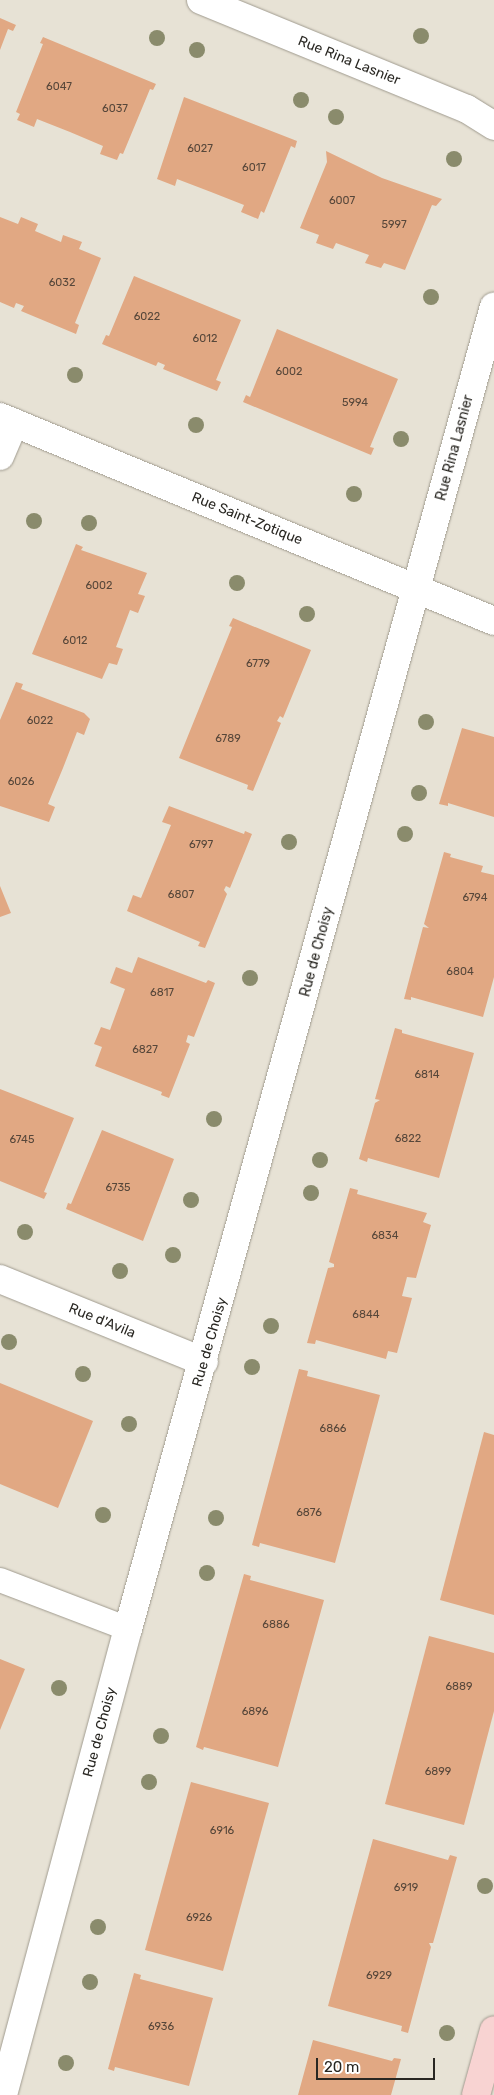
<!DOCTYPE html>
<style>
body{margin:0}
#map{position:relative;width:494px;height:2095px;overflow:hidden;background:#e7e2d5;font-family:Rubik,sans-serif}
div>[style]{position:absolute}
.building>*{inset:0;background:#e1a883}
.roads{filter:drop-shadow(0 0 1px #a09b8f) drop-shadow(0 0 1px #a09b8f)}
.service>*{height:24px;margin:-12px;padding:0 12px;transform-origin:12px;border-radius:12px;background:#fff}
.minor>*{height:28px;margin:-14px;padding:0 14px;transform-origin:14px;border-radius:14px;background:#fff}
.tertiary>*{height:28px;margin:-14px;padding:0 14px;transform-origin:14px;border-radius:14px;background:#fff}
.secondary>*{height:28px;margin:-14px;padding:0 14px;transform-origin:14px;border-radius:14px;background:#f8d3d2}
.trees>*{width:16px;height:16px;margin:-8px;border-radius:50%;background:#8a8b6c}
span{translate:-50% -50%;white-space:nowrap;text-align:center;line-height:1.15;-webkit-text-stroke:4px #fff;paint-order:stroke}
.number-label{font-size:11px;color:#57473a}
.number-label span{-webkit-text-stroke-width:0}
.street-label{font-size:14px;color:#292722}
.scale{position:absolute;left:316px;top:2058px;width:119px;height:22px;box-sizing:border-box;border:2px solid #292722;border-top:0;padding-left:6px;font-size:15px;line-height:18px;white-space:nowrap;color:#292722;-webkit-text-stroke:4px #fff;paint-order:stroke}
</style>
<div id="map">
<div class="building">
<i style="clip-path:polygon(0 18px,16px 25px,13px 31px,8px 29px,0 50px)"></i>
<i style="clip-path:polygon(43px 37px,156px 84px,153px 90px,150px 89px,123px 154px,120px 153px,117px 160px,100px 154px,103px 146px,70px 132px,37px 119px,34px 127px,17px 120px,20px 114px,16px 112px,43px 44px,40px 43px)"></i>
<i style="clip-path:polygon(184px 97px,297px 141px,295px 148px,291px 146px,264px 213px,261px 211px,258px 219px,241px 212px,244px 205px,211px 192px,177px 179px,175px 186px,157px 179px)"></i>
<i style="clip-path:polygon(326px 151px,382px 178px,442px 199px,436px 206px,432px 205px,405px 270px,384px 263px,381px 268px,365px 263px,369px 255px,336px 243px,333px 249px,316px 243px,319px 235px,300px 228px,327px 162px)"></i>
<i style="clip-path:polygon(0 217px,18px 224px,21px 217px,38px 224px,35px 231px,61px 242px,63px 235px,82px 242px,79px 249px,101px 258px,75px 323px,79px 325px,76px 334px,21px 311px,24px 306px,16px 303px,14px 308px,0 302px)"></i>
<i style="clip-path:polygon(134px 276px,241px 320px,216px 380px,221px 382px,217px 391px,163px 369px,165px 365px,158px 362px,156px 366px,102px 344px,106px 335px,109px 336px)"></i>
<i style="clip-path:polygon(277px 329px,398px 379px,370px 447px,374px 448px,371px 455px,243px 402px,246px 395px,250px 397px)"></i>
<i style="clip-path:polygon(76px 544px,83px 547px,81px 550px,147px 573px,138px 594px,145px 596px,138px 613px,130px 610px,116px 647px,123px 649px,117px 665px,109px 663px,102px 679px,32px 654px)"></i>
<i style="clip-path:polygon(233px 618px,311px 650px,283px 718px,280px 716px,277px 721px,281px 723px,253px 791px,247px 789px,248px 785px,179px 758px,232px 627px,229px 626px)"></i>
<i style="clip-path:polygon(16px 682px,23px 684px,21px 689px,84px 713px,90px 719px,84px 735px,77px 732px,63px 768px,48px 804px,55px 807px,49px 822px,0 806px,0 720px)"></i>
<i style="clip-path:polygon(462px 728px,494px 737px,494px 817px,448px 803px,448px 806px,439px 804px)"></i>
<i style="clip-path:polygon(169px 806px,244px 834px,245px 831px,252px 834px,230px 888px,226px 886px,224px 890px,227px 894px,205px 948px,198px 946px,200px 942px,127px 911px,133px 895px,141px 898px,171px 825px,162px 822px)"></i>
<i style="clip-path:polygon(444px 852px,451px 854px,450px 857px,483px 866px,481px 872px,494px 875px,494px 977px,483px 1017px,411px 997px,411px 1000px,404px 999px,423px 927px,429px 928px,424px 924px)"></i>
<i style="clip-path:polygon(0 886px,11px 913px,0 917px)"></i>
<i style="clip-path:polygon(138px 957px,206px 983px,208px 980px,215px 983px,194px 1037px,188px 1035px,186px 1042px,190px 1044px,169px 1098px,161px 1095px,162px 1092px,95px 1066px,102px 1047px,94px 1044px,101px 1027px,110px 1030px,125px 989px,110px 983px,116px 967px,132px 973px)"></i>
<i style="clip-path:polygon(395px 1028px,402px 1030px,402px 1033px,474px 1053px,439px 1178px,368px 1158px,367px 1162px,359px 1159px,375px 1103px,380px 1100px,375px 1099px)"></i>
<i style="clip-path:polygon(0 1089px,74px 1118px,44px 1192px,47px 1193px,44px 1199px,0 1181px)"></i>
<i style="clip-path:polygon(102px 1130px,174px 1159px,143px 1241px,66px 1209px,68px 1203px,71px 1204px)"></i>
<i style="clip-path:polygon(350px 1188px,358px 1190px,357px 1194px,427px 1213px,423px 1222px,431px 1225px,416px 1278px,407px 1277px,402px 1296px,412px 1298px,397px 1353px,388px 1351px,386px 1359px,316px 1340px,315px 1344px,307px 1343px,328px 1268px,334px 1267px,334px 1264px,329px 1262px)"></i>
<i style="clip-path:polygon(299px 1369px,308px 1371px,307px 1376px,380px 1395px,335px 1563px,260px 1543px,259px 1547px,252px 1545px)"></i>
<i style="clip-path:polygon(0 1383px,93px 1421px,58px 1508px,0 1484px)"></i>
<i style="clip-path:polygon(484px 1432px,494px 1435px,494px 1615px,440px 1600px)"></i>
<i style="clip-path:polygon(244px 1574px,251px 1576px,250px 1580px,324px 1600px,278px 1767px,204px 1747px,203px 1750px,196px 1747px)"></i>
<i style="clip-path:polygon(429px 1636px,494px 1653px,494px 1711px,464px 1825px,385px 1804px)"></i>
<i style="clip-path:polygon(0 1659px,25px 1669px,0 1730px)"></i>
<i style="clip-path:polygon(191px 1782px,269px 1803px,223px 1971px,145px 1950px)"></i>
<i style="clip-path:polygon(373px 1839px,448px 1860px,450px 1855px,457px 1857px,433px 1943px,429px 1943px,431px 1947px,408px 2033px,401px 2031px,402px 2026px,328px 2006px)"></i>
<i style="clip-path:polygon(134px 1973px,141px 1975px,140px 1979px,213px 1998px,189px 2086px,115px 2067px,114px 2071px,108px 2069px)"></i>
<i style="clip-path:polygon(313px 2040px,392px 2061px,394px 2058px,401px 2059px,391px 2095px,298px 2095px)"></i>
</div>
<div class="roads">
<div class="service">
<i style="left:0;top:1580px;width:137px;rotate:20.9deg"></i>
</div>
<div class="minor">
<i style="left:201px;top:0;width:287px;rotate:22.3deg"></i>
<i style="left:467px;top:109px;width:32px;rotate:32deg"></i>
<i style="left:0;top:456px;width:36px;rotate:-67deg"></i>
<i style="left:0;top:1279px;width:220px;rotate:22.1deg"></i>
<i style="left:3px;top:2095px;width:482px;rotate:-75deg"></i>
<i style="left:128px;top:1629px;width:1372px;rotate:-74.53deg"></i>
</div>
<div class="tertiary">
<i style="left:0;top:417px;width:534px;rotate:22.44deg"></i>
</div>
<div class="secondary">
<i style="left:476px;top:2095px;width:67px;rotate:-74.5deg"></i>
</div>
</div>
<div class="trees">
<i style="left:421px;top:36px"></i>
<i style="left:157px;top:38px"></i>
<i style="left:197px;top:50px"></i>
<i style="left:301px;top:100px"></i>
<i style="left:336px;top:117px"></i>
<i style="left:454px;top:159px"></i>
<i style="left:431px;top:297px"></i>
<i style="left:75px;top:375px"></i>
<i style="left:196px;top:425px"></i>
<i style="left:401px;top:439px"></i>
<i style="left:354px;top:494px"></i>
<i style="left:34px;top:521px"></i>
<i style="left:89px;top:523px"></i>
<i style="left:237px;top:583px"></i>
<i style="left:307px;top:614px"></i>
<i style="left:426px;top:722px"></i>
<i style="left:419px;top:793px"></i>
<i style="left:405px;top:834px"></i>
<i style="left:289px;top:842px"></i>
<i style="left:250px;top:978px"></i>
<i style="left:214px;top:1119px"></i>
<i style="left:320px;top:1160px"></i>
<i style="left:311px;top:1193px"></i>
<i style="left:191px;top:1200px"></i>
<i style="left:25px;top:1232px"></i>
<i style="left:173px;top:1255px"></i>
<i style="left:120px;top:1271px"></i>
<i style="left:271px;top:1326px"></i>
<i style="left:9px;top:1342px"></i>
<i style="left:252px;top:1367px"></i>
<i style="left:83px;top:1374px"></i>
<i style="left:129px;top:1424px"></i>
<i style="left:103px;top:1515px"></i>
<i style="left:216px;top:1518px"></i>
<i style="left:207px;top:1573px"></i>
<i style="left:59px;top:1688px"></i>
<i style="left:161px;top:1736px"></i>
<i style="left:149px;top:1782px"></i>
<i style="left:485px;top:1886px"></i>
<i style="left:98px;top:1927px"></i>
<i style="left:90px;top:1982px"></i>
<i style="left:447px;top:2033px"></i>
<i style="left:66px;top:2063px"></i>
</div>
<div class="number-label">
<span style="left:59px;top:87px">6047</span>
<span style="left:115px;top:109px">6037</span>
<span style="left:200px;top:149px">6027</span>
<span style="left:254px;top:168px">6017</span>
<span style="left:342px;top:201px">6007</span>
<span style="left:394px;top:225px">5997</span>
<span style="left:62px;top:283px">6032</span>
<span style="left:147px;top:317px">6022</span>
<span style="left:205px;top:339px">6012</span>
<span style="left:289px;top:372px">6002</span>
<span style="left:355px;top:403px">5994</span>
<span style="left:99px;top:586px">6002</span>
<span style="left:75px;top:641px">6012</span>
<span style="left:258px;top:664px">6779</span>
<span style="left:40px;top:721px">6022</span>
<span style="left:228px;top:739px">6789</span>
<span style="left:21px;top:782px">6026</span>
<span style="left:201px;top:845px">6797</span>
<span style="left:181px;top:895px">6807</span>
<span style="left:475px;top:898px">6794</span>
<span style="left:460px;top:972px">6804</span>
<span style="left:162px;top:993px">6817</span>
<span style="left:145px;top:1050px">6827</span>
<span style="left:427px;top:1075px">6814</span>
<span style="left:408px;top:1139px">6822</span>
<span style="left:22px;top:1140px">6745</span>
<span style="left:118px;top:1188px">6735</span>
<span style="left:385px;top:1236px">6834</span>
<span style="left:366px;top:1315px">6844</span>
<span style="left:333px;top:1429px">6866</span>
<span style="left:309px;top:1513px">6876</span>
<span style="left:276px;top:1625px">6886</span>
<span style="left:459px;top:1687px">6889</span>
<span style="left:255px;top:1712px">6896</span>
<span style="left:438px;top:1772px">6899</span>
<span style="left:222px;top:1831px">6916</span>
<span style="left:406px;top:1888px">6919</span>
<span style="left:199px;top:1918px">6926</span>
<span style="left:379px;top:1976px">6929</span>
<span style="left:161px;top:2027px">6936</span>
</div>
<div class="street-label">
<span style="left:349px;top:61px;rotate:22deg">Rue Rina Lasnier</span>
<span style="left:455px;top:448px;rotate:-75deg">Rue Rina Lasnier</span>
<span style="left:247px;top:519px;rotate:22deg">Rue Saint-Zotique</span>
<span style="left:317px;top:952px;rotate:-75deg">Rue de Choisy</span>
<span style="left:102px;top:1321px;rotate:22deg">Rue d'Avila</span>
<span style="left:210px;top:1342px;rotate:-74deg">Rue de Choisy</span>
<span style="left:100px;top:1732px;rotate:-75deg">Rue de Choisy</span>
</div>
<div class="scale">20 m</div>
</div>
